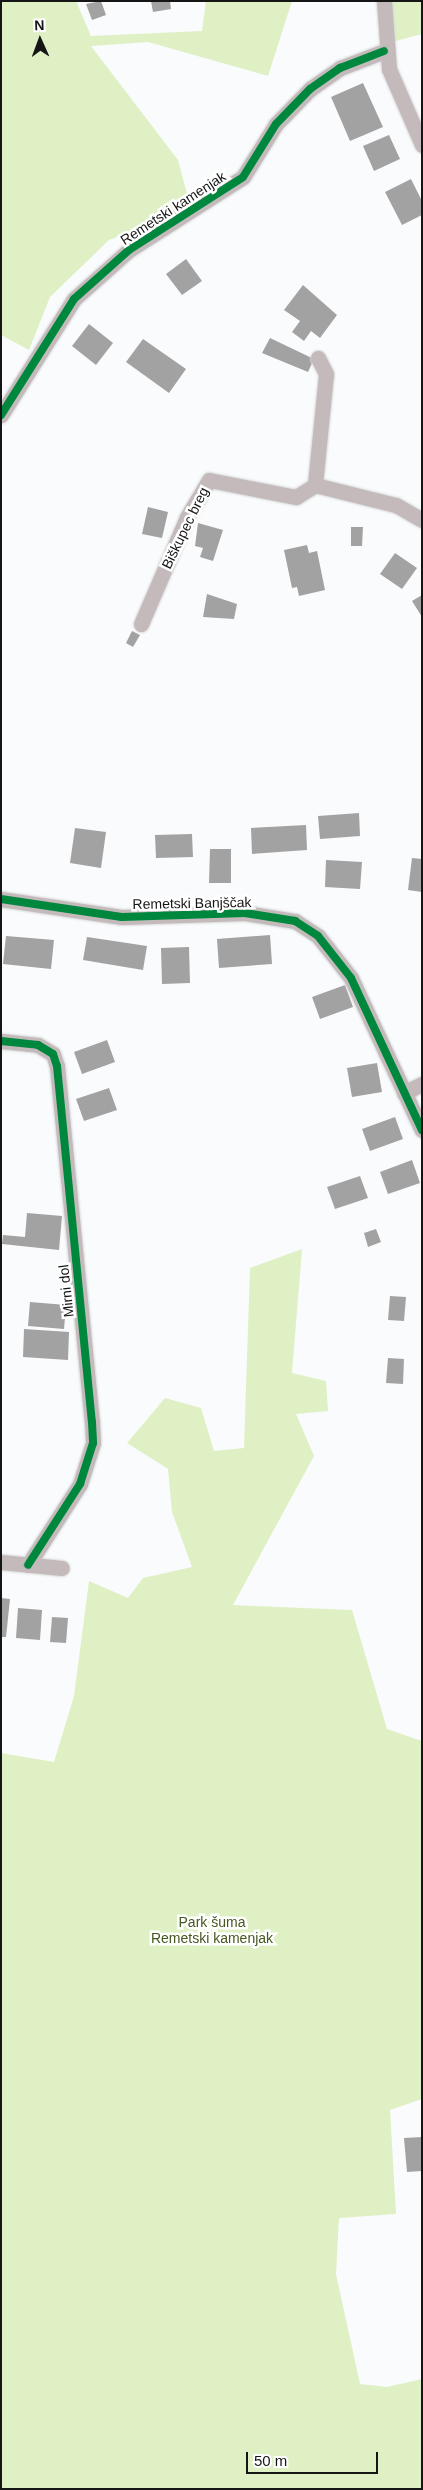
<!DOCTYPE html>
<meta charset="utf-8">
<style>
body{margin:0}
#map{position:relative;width:423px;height:2490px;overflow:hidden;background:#fafbfc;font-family:Arial,sans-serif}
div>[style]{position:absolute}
.green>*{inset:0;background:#dff0c5}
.building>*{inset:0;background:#a2a2a3}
.roads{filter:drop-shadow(0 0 1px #d5d6d7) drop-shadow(0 0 1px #d5d6d7)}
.minor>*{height:15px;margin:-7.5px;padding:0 7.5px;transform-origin:7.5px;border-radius:7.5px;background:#c4babb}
.cycleway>*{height:8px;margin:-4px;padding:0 4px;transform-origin:4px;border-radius:4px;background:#00873e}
span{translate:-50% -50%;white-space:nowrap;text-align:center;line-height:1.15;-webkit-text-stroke:5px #fff;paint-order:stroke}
.street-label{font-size:14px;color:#151516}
.park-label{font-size:14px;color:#45581f}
.frame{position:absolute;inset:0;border:2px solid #151516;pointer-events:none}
.north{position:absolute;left:15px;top:15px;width:50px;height:50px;-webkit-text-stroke:4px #fff;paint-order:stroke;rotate:358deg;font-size:14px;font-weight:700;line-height:20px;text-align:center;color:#151516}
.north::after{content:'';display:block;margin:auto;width:18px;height:22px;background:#151516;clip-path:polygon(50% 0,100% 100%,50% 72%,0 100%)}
.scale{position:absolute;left:246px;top:2452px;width:132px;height:22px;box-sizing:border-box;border:2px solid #151516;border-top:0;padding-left:6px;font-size:15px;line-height:18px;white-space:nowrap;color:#151516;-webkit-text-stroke:4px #fff;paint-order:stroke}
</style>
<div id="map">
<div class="green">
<i style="clip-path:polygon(1px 1px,76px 1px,91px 36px,202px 31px,206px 1px,292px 1px,268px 76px,148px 42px,91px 46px,178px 160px,191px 209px,109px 240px,50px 297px,29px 350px,1px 335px)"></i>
<i style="clip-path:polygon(391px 1px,422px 1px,422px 34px,392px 42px)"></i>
<i style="clip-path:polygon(302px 1249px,292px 1373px,326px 1381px,328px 1411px,296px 1414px,314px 1456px,233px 1605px,352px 1610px,387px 1729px,422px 1741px,422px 2099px,390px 2110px,396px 2214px,339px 2218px,336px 2274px,360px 2384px,387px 2387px,422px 2379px,422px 2489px,1px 2489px,1px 1753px,54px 1762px,74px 1696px,89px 1581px,128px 1598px,143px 1578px,192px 1567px,172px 1512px,168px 1469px,127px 1443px,165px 1398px,201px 1408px,214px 1451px,244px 1448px,250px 1268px)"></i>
</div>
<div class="building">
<i style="clip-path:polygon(101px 1px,106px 15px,92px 20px,86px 4px)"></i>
<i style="clip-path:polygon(151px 1px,170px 1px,171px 9px,153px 12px)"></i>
<i style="clip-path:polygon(363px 83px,383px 127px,350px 141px,331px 97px)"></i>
<i style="clip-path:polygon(389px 135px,400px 159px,374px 171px,363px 146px)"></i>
<i style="clip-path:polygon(411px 179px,422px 201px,422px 215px,402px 225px,385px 192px)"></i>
<i style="clip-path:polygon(186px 259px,202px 281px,182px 295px,166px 274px)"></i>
<i style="clip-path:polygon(303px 285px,337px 315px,320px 338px,311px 331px,304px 341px,292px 332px,300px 321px,284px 310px)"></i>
<i style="clip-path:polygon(89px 324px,113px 343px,96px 365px,72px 346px)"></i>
<i style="clip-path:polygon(270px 338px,314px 359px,308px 372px,262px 353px)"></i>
<i style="clip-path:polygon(143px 339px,186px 369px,169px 393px,126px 362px)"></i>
<i style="clip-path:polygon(148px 507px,168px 512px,162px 538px,142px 534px)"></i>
<i style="clip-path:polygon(198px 523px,223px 530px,213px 561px,200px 557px,203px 548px,195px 546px)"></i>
<i style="clip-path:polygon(351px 527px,363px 527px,362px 546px,351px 546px)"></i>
<i style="clip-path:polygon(307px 545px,309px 553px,317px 551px,325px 590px,299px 596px,297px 587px,292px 588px,284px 550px)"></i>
<i style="clip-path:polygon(395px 553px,417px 568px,402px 589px,380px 574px)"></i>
<i style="clip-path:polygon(207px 594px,237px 604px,234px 619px,203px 617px)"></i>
<i style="clip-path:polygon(422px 595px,422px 617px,412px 601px)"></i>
<i style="clip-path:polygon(132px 631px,140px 635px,133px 647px,126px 643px)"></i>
<i style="clip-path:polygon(359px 813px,360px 836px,320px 839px,318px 816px)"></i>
<i style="clip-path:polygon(306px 825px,307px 850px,252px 854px,251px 828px)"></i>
<i style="clip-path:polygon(75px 828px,106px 832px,101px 868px,70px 863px)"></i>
<i style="clip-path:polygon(192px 834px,193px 857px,156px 858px,155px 835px)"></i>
<i style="clip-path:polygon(210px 849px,231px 849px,231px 883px,209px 883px)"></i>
<i style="clip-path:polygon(412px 858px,422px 859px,422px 892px,408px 890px)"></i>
<i style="clip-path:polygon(326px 860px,362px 862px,360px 889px,325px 887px)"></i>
<i style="clip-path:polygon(270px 935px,272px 964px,219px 968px,217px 939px)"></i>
<i style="clip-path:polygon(6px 936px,54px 940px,51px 969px,3px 964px)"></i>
<i style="clip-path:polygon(87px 937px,147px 946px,143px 970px,83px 960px)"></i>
<i style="clip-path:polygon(189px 947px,190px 983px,162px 984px,161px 948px)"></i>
<i style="clip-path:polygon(345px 985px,353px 1007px,320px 1019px,312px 997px)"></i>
<i style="clip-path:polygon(107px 1040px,115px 1062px,82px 1074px,74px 1052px)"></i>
<i style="clip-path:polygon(377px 1063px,382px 1092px,352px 1097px,347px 1068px)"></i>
<i style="clip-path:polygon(109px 1088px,117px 1110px,84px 1121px,76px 1099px)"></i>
<i style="clip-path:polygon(395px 1117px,403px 1139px,370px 1151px,362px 1129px)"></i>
<i style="clip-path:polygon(412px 1160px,420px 1183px,388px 1194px,380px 1172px)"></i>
<i style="clip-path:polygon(360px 1176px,368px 1198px,335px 1209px,327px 1187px)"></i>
<i style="clip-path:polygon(27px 1213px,62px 1216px,59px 1250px,2px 1244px,3px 1235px,25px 1237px)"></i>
<i style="clip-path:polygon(376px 1229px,381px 1242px,368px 1247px,364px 1233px)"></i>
<i style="clip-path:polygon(390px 1296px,406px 1297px,404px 1321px,388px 1320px)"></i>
<i style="clip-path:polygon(30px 1302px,66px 1305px,64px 1329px,28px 1326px)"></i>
<i style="clip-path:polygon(24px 1329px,69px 1332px,68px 1360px,23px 1357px)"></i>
<i style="clip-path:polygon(388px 1358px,404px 1359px,403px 1384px,386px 1383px)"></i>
<i style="clip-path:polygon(1px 1598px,10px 1599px,6px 1637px,1px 1637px)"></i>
<i style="clip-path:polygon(18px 1608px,42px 1610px,40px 1640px,16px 1638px)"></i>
<i style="clip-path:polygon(52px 1617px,68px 1618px,66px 1643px,50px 1642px)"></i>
<i style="clip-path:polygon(422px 2137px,422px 2171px,407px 2172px,404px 2138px)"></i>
</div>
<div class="roads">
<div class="minor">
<i style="left:384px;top:1px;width:68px;rotate:85.8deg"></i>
<i style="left:389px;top:69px;width:83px;rotate:66.5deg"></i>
<i style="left:318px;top:358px;width:18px;rotate:63deg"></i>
<i style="left:326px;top:374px;width:112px;rotate:95.7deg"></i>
<i style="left:315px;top:485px;width:83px;rotate:13.9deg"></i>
<i style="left:396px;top:505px;width:30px;rotate:30deg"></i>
<i style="left:1px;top:415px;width:137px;rotate:-57.8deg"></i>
<i style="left:74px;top:299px;width:74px;rotate:-41.7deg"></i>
<i style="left:129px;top:250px;width:135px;rotate:-32.6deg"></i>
<i style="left:243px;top:177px;width:62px;rotate:-58.1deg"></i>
<i style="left:276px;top:124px;width:49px;rotate:-45.8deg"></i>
<i style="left:310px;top:89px;width:37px;rotate:-35deg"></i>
<i style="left:340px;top:68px;width:47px;rotate:-21.1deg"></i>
<i style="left:141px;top:624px;width:116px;rotate:-66.7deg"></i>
<i style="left:187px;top:517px;width:43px;rotate:-59.3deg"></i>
<i style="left:209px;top:480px;width:89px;rotate:11.1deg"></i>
<i style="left:296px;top:497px;width:22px;rotate:-32deg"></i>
<i style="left:1px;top:899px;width:122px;rotate:8.5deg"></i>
<i style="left:122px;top:917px;width:123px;rotate:-1.9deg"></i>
<i style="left:245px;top:913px;width:51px;rotate:9.1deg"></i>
<i style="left:295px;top:921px;width:27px;rotate:33deg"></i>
<i style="left:318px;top:936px;width:53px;rotate:51.8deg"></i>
<i style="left:351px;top:978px;width:168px;rotate:65deg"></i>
<i style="left:1px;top:1041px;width:37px;rotate:6deg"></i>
<i style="left:38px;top:1045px;width:17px;rotate:31deg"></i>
<i style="left:53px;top:1054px;width:13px;rotate:72deg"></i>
<i style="left:57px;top:1066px;width:358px;rotate:84.4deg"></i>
<i style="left:92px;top:1422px;width:21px;rotate:87deg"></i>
<i style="left:93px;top:1443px;width:43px;rotate:107.6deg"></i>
<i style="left:80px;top:1484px;width:96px;rotate:122.7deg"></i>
<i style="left:404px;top:1093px;width:20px;rotate:-27deg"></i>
<i style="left:1px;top:1562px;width:61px;rotate:5.6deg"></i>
</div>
</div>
<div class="cycleway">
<i style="left:1px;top:415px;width:137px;rotate:-57.8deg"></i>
<i style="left:74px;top:299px;width:74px;rotate:-41.7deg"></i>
<i style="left:129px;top:250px;width:135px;rotate:-32.6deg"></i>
<i style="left:243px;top:177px;width:62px;rotate:-58.1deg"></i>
<i style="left:276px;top:124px;width:49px;rotate:-45.8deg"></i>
<i style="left:310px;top:89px;width:37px;rotate:-35deg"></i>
<i style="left:340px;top:68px;width:47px;rotate:-21.1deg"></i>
<i style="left:1px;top:899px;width:122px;rotate:8.5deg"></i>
<i style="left:122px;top:917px;width:123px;rotate:-1.9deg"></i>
<i style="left:245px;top:913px;width:51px;rotate:9.1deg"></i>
<i style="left:295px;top:921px;width:27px;rotate:33deg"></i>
<i style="left:318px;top:936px;width:53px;rotate:51.8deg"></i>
<i style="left:351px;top:978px;width:168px;rotate:65deg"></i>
<i style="left:1px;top:1041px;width:37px;rotate:6deg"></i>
<i style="left:38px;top:1045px;width:17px;rotate:31deg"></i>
<i style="left:53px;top:1054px;width:13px;rotate:72deg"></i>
<i style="left:57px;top:1066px;width:358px;rotate:84.4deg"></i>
<i style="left:92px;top:1422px;width:21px;rotate:87deg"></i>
<i style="left:93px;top:1443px;width:43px;rotate:107.6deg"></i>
<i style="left:80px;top:1484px;width:96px;rotate:122.7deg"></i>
</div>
<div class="street-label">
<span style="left:173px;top:208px;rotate:-33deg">Remetski kamenjak</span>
<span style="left:185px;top:528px;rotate:-64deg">Biškupec breg</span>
<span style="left:192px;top:903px;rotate:-1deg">Remetski Banjščak</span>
<span style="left:66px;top:1291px;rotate:-96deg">Mirni dol</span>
</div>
<div class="park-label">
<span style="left:212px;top:1930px">Park šuma<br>Remetski kamenjak</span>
</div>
<div class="frame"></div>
<div class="north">N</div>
<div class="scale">50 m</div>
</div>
